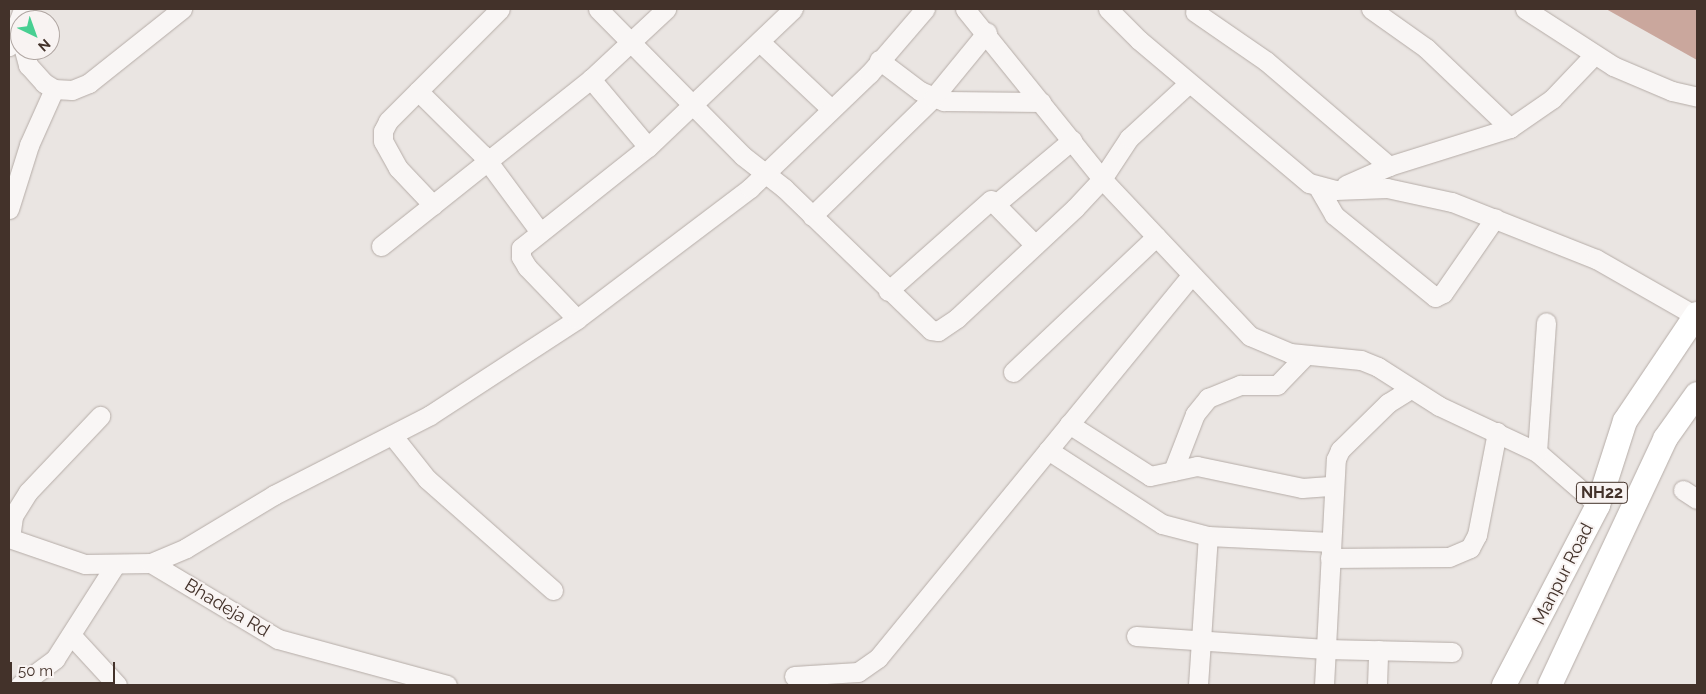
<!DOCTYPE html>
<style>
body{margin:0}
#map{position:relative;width:1706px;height:694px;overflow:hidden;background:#eae5e2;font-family:Raleway,sans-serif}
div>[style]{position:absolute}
.water>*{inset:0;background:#caa79d}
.roads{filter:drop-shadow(0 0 1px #b5aca7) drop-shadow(0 0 1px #b5aca7)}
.minor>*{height:19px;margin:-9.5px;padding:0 9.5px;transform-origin:9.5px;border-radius:9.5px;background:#f9f6f5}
.major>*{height:24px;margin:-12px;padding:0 12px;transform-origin:12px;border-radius:12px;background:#fff}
span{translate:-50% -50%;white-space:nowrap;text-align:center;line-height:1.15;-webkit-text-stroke:4px #f8f3f2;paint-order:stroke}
.shield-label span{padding:1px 4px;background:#f8f3f2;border:1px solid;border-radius:4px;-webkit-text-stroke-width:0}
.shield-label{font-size:16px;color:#43322a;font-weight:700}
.street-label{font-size:18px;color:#43322a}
.frame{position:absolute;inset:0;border:10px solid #43322a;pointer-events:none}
.north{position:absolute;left:10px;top:10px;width:50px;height:50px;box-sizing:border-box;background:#f8f3f2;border:1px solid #b0a6a2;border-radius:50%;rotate:138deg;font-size:14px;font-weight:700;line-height:20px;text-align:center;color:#43322a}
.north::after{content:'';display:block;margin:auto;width:18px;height:22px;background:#48cf92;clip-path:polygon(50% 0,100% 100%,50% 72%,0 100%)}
.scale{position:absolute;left:10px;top:662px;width:105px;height:22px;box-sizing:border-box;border:2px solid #43322a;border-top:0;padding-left:6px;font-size:15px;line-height:18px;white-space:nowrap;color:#43322a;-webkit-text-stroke:4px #f8f3f2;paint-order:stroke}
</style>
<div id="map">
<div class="water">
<i style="clip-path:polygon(1606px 9px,1697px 9px,1697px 60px)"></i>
</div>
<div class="roads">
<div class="minor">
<i style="left:598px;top:9px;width:206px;rotate:45.4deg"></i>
<i style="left:743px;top:156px;width:52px;rotate:38deg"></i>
<i style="left:784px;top:188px;width:204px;rotate:44deg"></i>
<i style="left:931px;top:330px;width:7px;rotate:8deg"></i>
<i style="left:938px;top:331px;width:23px;rotate:-34deg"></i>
<i style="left:957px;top:318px;width:161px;rotate:-43deg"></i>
<i style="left:1075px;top:208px;width:40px;rotate:-47deg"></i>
<i style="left:1102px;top:179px;width:49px;rotate:-56.6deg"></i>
<i style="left:1129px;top:138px;width:81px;rotate:-42.5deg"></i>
<i style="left:965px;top:9px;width:218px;rotate:51.1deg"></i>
<i style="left:1102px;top:179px;width:216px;rotate:46.7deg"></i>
<i style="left:1250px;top:336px;width:43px;rotate:23deg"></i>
<i style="left:1290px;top:353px;width:71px;rotate:5.6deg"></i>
<i style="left:1361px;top:360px;width:18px;rotate:22deg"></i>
<i style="left:1378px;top:367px;width:72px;rotate:32.6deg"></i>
<i style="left:1439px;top:406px;width:108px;rotate:25.1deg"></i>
<i style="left:1537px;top:452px;width:81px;rotate:41deg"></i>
<i style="left:1108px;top:9px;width:44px;rotate:45deg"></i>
<i style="left:1139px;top:40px;width:222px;rotate:40.1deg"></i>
<i style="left:1309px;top:183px;width:27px;rotate:15deg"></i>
<i style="left:1335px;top:190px;width:52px;rotate:-2.2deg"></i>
<i style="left:1387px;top:188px;width:66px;rotate:12.2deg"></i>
<i style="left:1452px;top:202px;width:155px;rotate:21.6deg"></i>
<i style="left:1596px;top:259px;width:115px;rotate:29.7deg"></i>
<i style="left:1371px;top:9px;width:67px;rotate:35.3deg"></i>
<i style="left:1426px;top:48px;width:116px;rotate:43.6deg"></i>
<i style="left:1525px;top:9px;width:105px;rotate:32.9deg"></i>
<i style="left:1613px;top:66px;width:64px;rotate:23deg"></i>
<i style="left:1672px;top:91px;width:26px;rotate:13deg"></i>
<i style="left:1195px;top:12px;width:86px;rotate:34.6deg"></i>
<i style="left:1266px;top:61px;width:162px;rotate:40.5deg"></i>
<i style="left:760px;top:42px;width:96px;rotate:43.3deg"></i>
<i style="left:9px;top:46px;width:40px;rotate:-69deg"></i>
<i style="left:24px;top:50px;width:16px;rotate:75deg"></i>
<i style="left:28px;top:65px;width:24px;rotate:48deg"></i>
<i style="left:44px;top:83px;width:12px;rotate:31deg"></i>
<i style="left:54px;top:89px;width:18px;rotate:3deg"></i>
<i style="left:72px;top:90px;width:18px;rotate:-22deg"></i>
<i style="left:89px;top:83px;width:119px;rotate:-38.5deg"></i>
<i style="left:879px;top:60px;width:51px;rotate:37.1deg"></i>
<i style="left:920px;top:91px;width:26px;rotate:23deg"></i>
<i style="left:944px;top:101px;width:97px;rotate:0.6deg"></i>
<i style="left:418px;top:91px;width:91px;rotate:44.6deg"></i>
<i style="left:483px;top:155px;width:96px;rotate:53.5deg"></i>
<i style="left:648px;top:147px;width:89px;rotate:-130deg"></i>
<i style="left:591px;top:79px;width:103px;rotate:-43deg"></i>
<i style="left:1346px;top:185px;width:47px;rotate:-23.8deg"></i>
<i style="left:1389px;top:166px;width:127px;rotate:-17.4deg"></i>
<i style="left:1510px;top:128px;width:51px;rotate:-34.6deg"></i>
<i style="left:1552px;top:99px;width:61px;rotate:-46.3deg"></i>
<i style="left:1318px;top:187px;width:32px;rotate:60deg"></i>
<i style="left:1334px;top:215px;width:130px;rotate:39.1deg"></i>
<i style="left:1435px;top:297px;width:9px;rotate:-27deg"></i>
<i style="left:1443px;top:293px;width:91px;rotate:-55.3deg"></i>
<i style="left:997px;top:203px;width:98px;rotate:-40deg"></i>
<i style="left:433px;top:205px;width:51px;rotate:-133.4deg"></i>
<i style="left:398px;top:168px;width:31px;rotate:-119deg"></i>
<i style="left:383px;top:141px;width:10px;rotate:-90deg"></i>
<i style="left:383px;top:131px;width:11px;rotate:-63deg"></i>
<i style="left:388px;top:121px;width:158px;rotate:-45deg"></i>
<i style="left:9px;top:209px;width:67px;rotate:-72.6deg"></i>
<i style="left:29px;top:145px;width:61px;rotate:-65.9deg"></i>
<i style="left:812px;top:216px;width:169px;rotate:-44.3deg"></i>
<i style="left:933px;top:98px;width:85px;rotate:-50.7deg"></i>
<i style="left:381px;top:246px;width:268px;rotate:-38.5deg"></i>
<i style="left:888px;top:291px;width:137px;rotate:-41.5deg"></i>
<i style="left:991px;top:200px;width:63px;rotate:45.6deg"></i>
<i style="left:577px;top:319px;width:72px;rotate:-133.9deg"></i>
<i style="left:527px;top:267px;width:12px;rotate:-121deg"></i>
<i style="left:521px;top:257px;width:9px;rotate:-90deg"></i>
<i style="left:521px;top:248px;width:162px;rotate:-38.5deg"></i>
<i style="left:648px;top:147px;width:200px;rotate:-43.6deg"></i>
<i style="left:1013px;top:372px;width:197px;rotate:-43.4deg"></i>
<i style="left:1069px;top:424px;width:96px;rotate:32.7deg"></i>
<i style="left:1150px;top:476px;width:48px;rotate:-12deg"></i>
<i style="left:1197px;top:466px;width:107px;rotate:11.8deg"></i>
<i style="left:1302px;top:488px;width:31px;rotate:-4deg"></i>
<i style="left:392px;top:435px;width:56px;rotate:51.5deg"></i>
<i style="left:427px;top:479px;width:168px;rotate:41.4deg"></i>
<i style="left:1048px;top:450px;width:136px;rotate:33deg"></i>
<i style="left:1162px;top:524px;width:48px;rotate:14.6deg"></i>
<i style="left:1208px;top:536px;width:123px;rotate:2.8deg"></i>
<i style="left:1537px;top:452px;width:130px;rotate:-86deg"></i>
<i style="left:1173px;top:471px;width:61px;rotate:-68.9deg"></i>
<i style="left:1195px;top:414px;width:21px;rotate:-51deg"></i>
<i style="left:1208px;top:398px;width:35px;rotate:-22deg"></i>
<i style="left:1240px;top:385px;width:37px"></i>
<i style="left:1277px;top:385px;width:40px;rotate:-46deg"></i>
<i style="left:1683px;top:490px;width:17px;rotate:33deg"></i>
<i style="left:9px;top:538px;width:80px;rotate:18.9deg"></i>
<i style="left:85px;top:564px;width:66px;rotate:-0.9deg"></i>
<i style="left:151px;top:563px;width:148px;rotate:30.9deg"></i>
<i style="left:278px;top:639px;width:175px;rotate:15.2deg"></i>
<i style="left:10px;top:538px;width:22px;rotate:-82deg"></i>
<i style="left:13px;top:516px;width:28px;rotate:-58deg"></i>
<i style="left:28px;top:492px;width:105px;rotate:-46.5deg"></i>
<i style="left:1330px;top:558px;width:119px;rotate:-0.5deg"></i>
<i style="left:1449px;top:557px;width:23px;rotate:-23deg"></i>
<i style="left:1470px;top:548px;width:15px;rotate:-62deg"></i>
<i style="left:1477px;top:535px;width:105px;rotate:-79deg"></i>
<i style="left:151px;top:563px;width:38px;rotate:-23deg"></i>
<i style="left:186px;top:548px;width:103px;rotate:-31.1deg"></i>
<i style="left:274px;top:495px;width:175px;rotate:-27.1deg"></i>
<i style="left:430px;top:415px;width:176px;rotate:-33.1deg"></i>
<i style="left:577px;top:319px;width:217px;rotate:-37.1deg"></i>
<i style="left:750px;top:188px;width:165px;rotate:-43.8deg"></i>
<i style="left:869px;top:74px;width:86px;rotate:-49.3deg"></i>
<i style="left:71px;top:635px;width:68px;rotate:47.4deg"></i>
<i style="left:1136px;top:636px;width:190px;rotate:3.9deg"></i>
<i style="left:1326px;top:649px;width:126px;rotate:1.4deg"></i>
<i style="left:794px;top:676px;width:64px;rotate:-3.6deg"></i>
<i style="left:858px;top:672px;width:24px;rotate:-35deg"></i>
<i style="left:878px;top:658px;width:495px;rotate:-50.7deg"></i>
<i style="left:20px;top:685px;width:44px;rotate:-36.6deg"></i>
<i style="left:55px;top:659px;width:112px;rotate:-57.4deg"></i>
<i style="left:1198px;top:685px;width:149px;rotate:-86.2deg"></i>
<i style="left:1324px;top:685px;width:226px;rotate:-87deg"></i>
<i style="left:1336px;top:459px;width:10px;rotate:-66deg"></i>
<i style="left:1340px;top:450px;width:67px;rotate:-44.4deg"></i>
<i style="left:1388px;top:403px;width:26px;rotate:-32deg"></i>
<i style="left:1377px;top:685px;width:35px;rotate:-88deg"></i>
</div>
<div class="major">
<i style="left:1504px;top:685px;width:203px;rotate:-62.4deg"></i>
<i style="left:1598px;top:505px;width:88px;rotate:-72.2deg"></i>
<i style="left:1625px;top:421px;width:129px;rotate:-56.1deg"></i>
<i style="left:1550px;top:685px;width:272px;rotate:-64.9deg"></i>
<i style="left:1665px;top:439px;width:55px;rotate:-54.6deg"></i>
</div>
</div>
<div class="shield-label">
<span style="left:1602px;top:493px">NH22</span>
</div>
<div class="street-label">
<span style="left:1563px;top:574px;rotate:-63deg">Manpur Road</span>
<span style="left:227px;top:608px;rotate:31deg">Bhadeja Rd</span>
</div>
<div class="frame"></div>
<div class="north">N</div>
<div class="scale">50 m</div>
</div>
